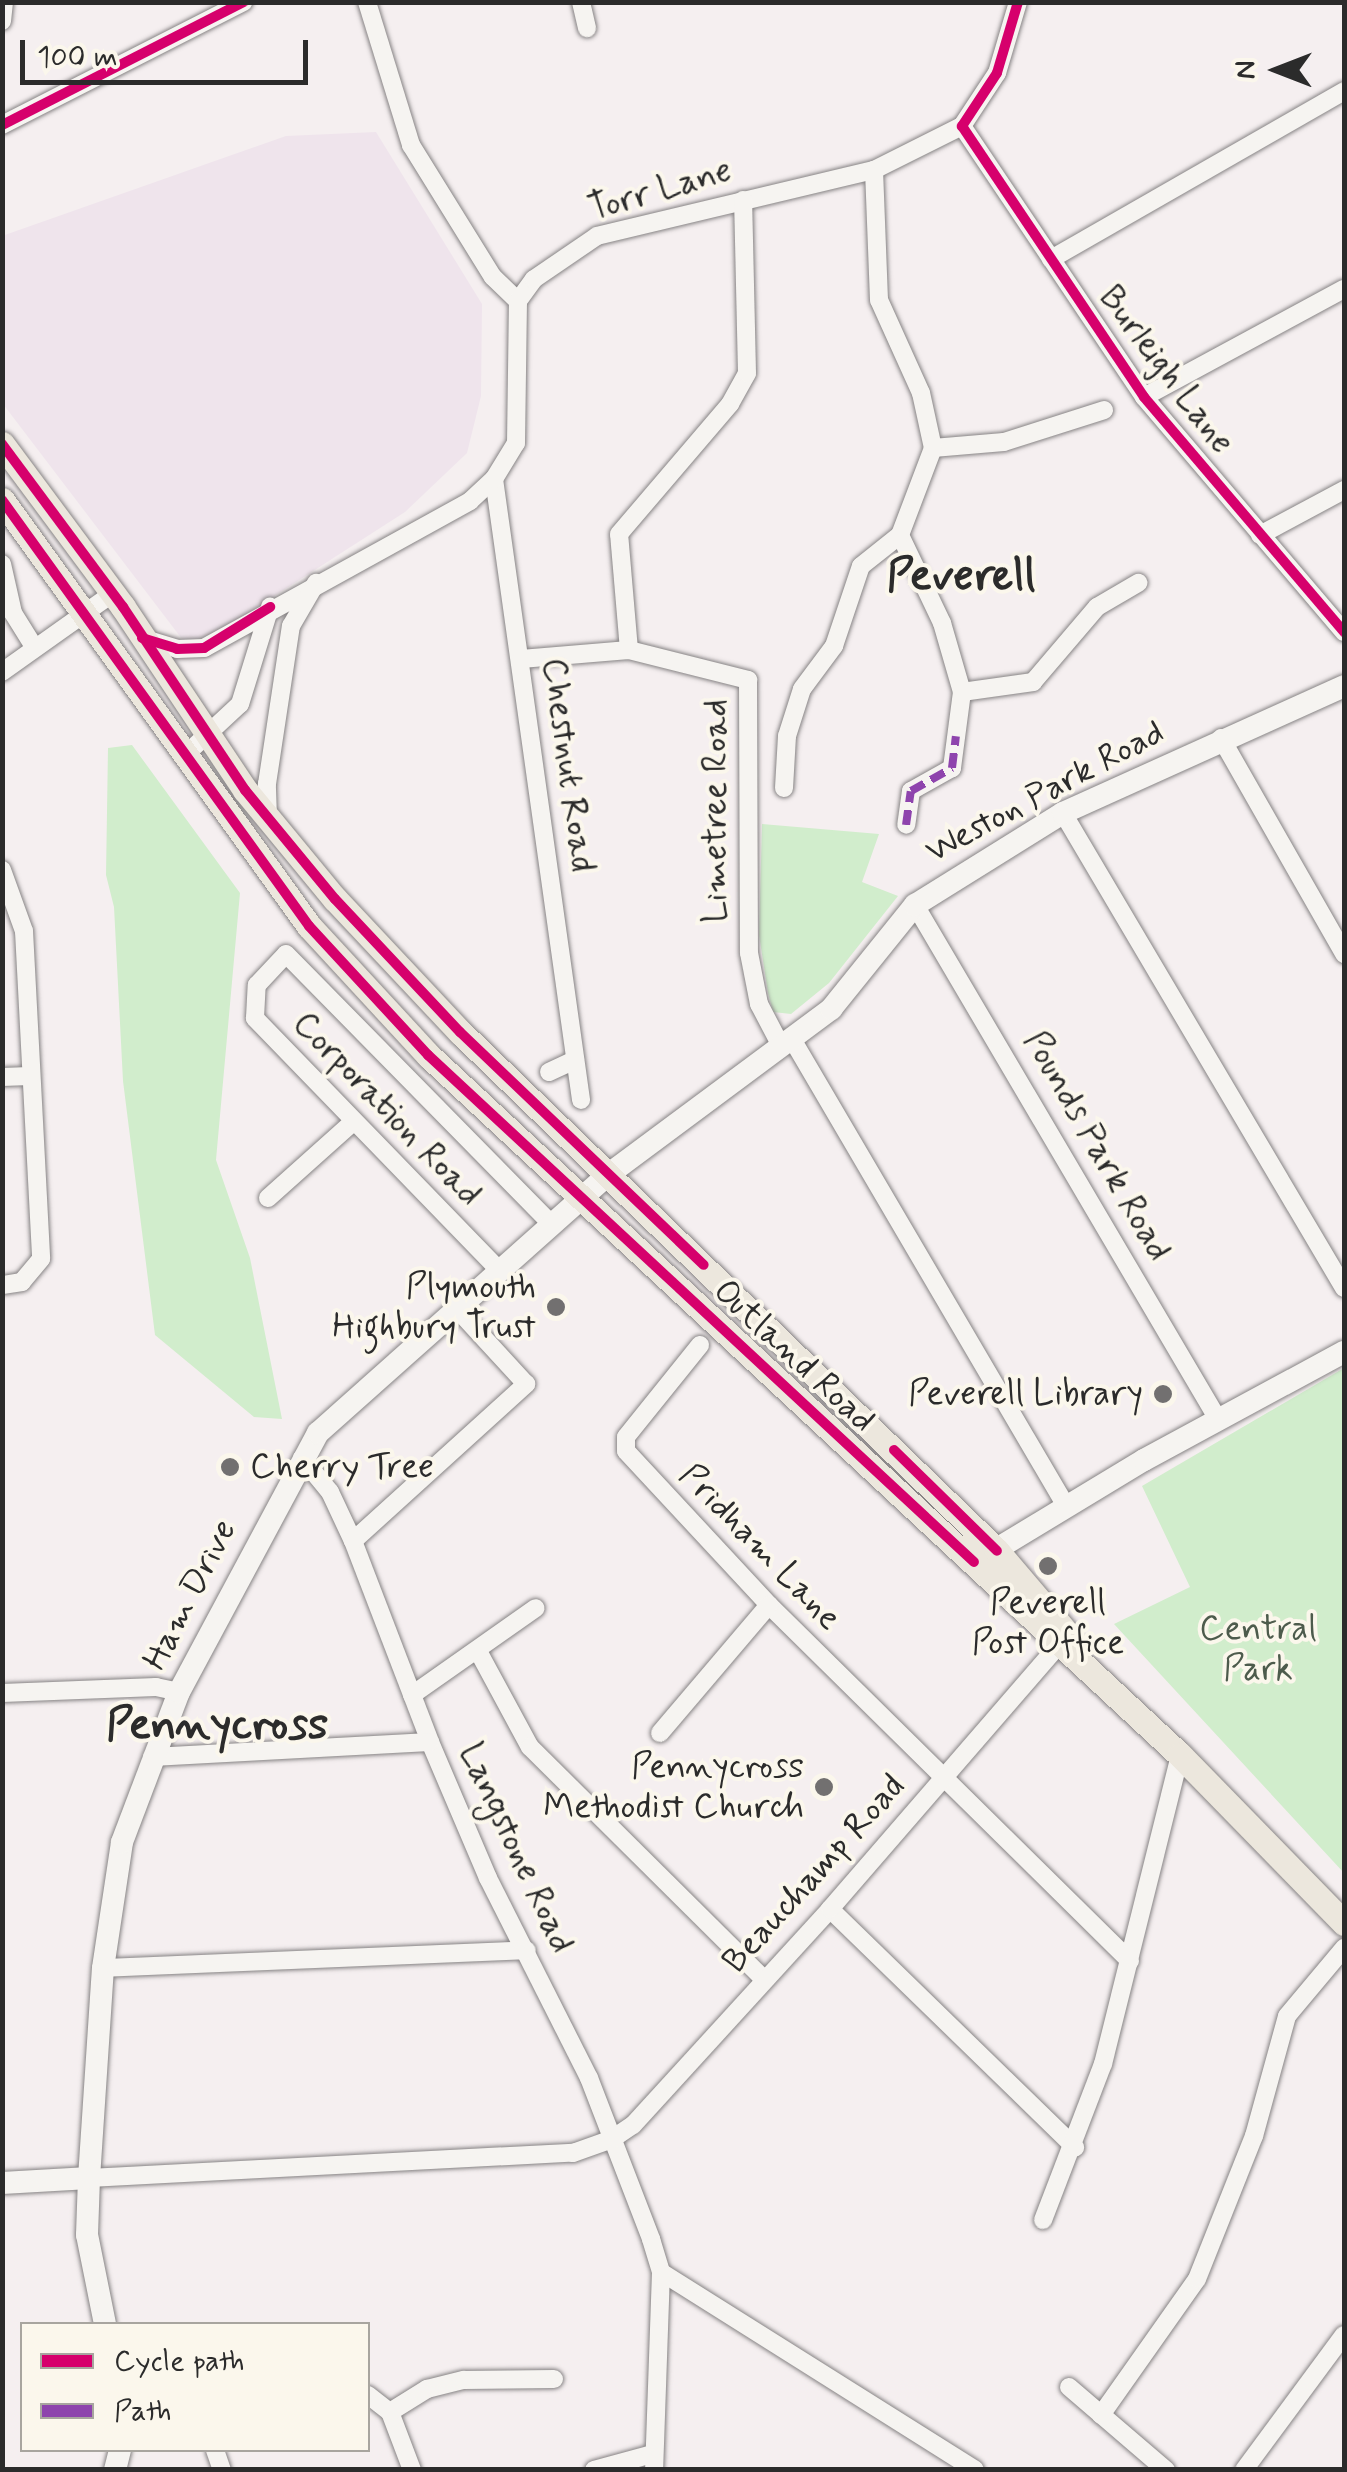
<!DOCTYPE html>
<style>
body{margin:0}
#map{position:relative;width:1347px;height:2472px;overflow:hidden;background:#f5eff0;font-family:Mynerve,sans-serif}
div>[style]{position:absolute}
.built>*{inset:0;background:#efe4ec}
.green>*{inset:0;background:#d1edcc}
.roads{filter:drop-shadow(0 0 2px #868384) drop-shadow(0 0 2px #868384)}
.street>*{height:18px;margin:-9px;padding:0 9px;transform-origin:9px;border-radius:9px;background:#f6f4f1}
.secondary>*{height:22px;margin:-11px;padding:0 11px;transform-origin:11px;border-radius:11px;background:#f6f4f1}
.primary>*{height:25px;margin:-12.5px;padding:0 12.5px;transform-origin:12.5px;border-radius:12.5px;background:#ece7dd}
.quiet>*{height:8px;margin-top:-4px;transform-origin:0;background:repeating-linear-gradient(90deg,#8e44ad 0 15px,transparent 0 23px)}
.cycleway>*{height:10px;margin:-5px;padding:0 5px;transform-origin:5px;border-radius:5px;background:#d6006c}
.dots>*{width:28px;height:28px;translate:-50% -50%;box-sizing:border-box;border:5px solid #fbf7ec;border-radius:50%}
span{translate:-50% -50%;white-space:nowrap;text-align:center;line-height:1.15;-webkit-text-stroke:8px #fbf7ec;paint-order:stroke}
.street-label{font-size:35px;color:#2b2b2b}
.poi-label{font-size:35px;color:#2b2b2b}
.right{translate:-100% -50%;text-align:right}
.left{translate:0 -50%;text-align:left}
.park-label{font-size:35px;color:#4d5b4c}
.district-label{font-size:45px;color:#2b2b2b;font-weight:700}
.frame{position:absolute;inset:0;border:5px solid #2b2b2b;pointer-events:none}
.legend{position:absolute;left:20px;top:2322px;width:350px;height:130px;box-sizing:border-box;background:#fbf7ec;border:2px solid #a8a59f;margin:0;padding:12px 18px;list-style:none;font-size:30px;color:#2b2b2b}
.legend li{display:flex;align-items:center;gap:20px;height:50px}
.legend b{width:50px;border:2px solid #a8a59f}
.north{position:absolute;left:1227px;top:20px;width:100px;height:100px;-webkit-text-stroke:8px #fbf7ec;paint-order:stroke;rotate:270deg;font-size:28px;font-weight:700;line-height:40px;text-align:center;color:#2b2b2b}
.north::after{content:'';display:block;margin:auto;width:35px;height:45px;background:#2b2b2b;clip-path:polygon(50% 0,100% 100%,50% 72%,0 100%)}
.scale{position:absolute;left:20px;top:40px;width:288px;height:45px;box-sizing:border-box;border:5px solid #2b2b2b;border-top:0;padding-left:12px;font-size:30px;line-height:35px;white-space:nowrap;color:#2b2b2b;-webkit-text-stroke:8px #fbf7ec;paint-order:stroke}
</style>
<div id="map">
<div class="built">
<i style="clip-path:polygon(376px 132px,482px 304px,481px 396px,467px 453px,405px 512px,204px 641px,182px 639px,3px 404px,2px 236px,286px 136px)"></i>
</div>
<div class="green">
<i style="clip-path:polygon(132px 745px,240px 893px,216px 1160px,250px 1258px,282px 1419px,254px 1417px,155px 1335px,123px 1081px,114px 907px,106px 875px,108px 748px)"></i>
<i style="clip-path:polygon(762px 824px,879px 834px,862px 882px,898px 896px,829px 983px,791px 1014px,773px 1012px,768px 993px,759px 935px)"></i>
<i style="clip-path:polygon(1344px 1368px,1344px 1873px,1114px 1624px,1190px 1587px,1142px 1486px)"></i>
</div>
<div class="roads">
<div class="street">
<i style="left:367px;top:2px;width:150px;rotate:72.9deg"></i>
<i style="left:411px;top:145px;width:155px;rotate:58.2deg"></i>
<i style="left:493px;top:277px;width:35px;rotate:44deg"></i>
<i style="left:581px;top:2px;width:27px;rotate:77deg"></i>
<i style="left:2px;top:21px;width:19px;rotate:-84deg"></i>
<i style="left:2px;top:125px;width:271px;rotate:-27deg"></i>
<i style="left:962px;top:126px;width:326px;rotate:56.1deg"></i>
<i style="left:1144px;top:397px;width:309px;rotate:49.6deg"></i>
<i style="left:1051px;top:259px;width:338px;rotate:-29.8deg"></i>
<i style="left:1144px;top:397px;width:227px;rotate:-28.4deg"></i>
<i style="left:933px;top:448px;width:71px;rotate:-4.8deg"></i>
<i style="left:1004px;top:442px;width:105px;rotate:-17.7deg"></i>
<i style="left:494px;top:479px;width:627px;rotate:82.02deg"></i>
<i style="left:900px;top:535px;width:98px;rotate:64.5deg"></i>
<i style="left:942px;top:623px;width:72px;rotate:73.8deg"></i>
<i style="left:962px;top:692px;width:77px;rotate:97.5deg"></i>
<i style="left:952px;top:768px;width:47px;rotate:150.7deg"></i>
<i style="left:911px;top:791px;width:34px;rotate:98deg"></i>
<i style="left:1260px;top:535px;width:95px;rotate:-28.2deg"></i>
<i style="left:2px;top:564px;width:50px;rotate:77.3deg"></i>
<i style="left:13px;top:613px;width:40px;rotate:58deg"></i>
<i style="left:142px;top:638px;width:37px;rotate:17deg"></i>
<i style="left:177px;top:649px;width:27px;rotate:-2deg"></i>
<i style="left:204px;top:648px;width:304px;rotate:-28.9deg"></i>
<i style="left:470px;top:501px;width:33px;rotate:-43deg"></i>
<i style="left:494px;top:479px;width:42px;rotate:-58.6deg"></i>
<i style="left:516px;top:443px;width:142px;rotate:-89.2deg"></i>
<i style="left:518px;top:301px;width:27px;rotate:-54deg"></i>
<i style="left:534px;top:279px;width:76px;rotate:-34.3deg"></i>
<i style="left:597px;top:236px;width:285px;rotate:-13.4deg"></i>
<i style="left:874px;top:170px;width:98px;rotate:-26.6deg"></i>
<i style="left:962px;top:126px;width:64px;rotate:-56.6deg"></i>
<i style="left:997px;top:73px;width:74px;rotate:-73.5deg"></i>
<i style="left:629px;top:650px;width:116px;rotate:-94.9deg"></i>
<i style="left:619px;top:534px;width:171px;rotate:-49.5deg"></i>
<i style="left:730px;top:404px;width:35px;rotate:-61deg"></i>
<i style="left:747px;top:373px;width:173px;rotate:-91.3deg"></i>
<i style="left:521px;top:659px;width:108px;rotate:-4.8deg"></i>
<i style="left:629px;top:650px;width:123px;rotate:14.1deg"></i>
<i style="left:748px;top:680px;width:273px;rotate:89.8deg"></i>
<i style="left:749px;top:953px;width:52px;rotate:78.9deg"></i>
<i style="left:759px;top:1004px;width:47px;rotate:62.4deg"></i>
<i style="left:2px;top:672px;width:136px;rotate:-35.4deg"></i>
<i style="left:962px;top:692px;width:72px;rotate:-8deg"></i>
<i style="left:1033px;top:682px;width:99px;rotate:-49.5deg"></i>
<i style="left:1097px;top:607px;width:48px;rotate:-30.3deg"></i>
<i style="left:1221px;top:738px;width:249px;rotate:60.3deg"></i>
<i style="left:184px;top:756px;width:76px;rotate:-42.9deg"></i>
<i style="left:240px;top:704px;width:102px;rotate:-72.8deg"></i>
<i style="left:784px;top:788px;width:52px;rotate:-86.7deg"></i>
<i style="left:787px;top:736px;width:49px;rotate:-72.3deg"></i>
<i style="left:802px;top:689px;width:54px;rotate:-53.3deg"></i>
<i style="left:834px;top:646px;width:84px;rotate:-71.4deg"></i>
<i style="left:861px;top:566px;width:50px;rotate:-38.5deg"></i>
<i style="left:900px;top:535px;width:93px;rotate:-69.2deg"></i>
<i style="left:933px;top:448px;width:56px;rotate:-102.3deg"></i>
<i style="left:921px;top:393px;width:102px;rotate:-114.3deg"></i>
<i style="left:879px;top:300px;width:130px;rotate:-92.2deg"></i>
<i style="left:1063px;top:813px;width:552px;rotate:59.39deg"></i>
<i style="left:268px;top:818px;width:34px;rotate:-92deg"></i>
<i style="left:267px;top:784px;width:160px;rotate:-81.4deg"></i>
<i style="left:291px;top:626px;width:50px;rotate:-59.8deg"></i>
<i style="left:2px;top:870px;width:65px;rotate:70.2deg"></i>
<i style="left:24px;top:931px;width:328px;rotate:87deg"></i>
<i style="left:41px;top:1259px;width:30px;rotate:130deg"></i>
<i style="left:22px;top:1282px;width:20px;rotate:171deg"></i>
<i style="left:915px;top:905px;width:599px;rotate:59.5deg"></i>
<i style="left:792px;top:1039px;width:541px;rotate:59.6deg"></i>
<i style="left:549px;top:1072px;width:29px;rotate:-25deg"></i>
<i style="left:2px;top:1077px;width:28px;rotate:-2deg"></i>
<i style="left:268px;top:1198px;width:114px;rotate:-41.8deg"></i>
<i style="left:499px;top:1270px;width:351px;rotate:-134.1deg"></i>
<i style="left:255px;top:1018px;width:33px;rotate:-87deg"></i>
<i style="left:257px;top:985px;width:42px;rotate:-46.9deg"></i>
<i style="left:286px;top:954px;width:380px;rotate:45.5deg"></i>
<i style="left:700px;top:1345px;width:118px;rotate:128.8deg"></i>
<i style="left:626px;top:1437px;width:14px;rotate:90deg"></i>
<i style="left:626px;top:1451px;width:210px;rotate:47.1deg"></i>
<i style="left:769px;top:1605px;width:507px;rotate:44.6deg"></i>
<i style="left:302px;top:1458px;width:44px;rotate:50.5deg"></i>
<i style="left:330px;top:1492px;width:54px;rotate:64.9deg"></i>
<i style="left:353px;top:1541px;width:215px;rotate:69deg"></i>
<i style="left:430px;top:1742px;width:148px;rotate:66.9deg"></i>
<i style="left:488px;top:1878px;width:224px;rotate:63.2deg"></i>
<i style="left:589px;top:2078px;width:173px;rotate:68.9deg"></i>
<i style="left:651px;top:2239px;width:34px;rotate:73deg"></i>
<i style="left:661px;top:2272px;width:198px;rotate:92deg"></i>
<i style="left:353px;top:1541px;width:234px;rotate:-42.2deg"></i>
<i style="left:526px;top:1384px;width:103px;rotate:-132.6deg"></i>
<i style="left:478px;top:1651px;width:109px;rotate:61.6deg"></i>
<i style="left:530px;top:1747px;width:328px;rotate:44.8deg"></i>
<i style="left:2px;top:1693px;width:154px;rotate:-2.2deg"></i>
<i style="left:156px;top:1687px;width:24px;rotate:12deg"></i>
<i style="left:412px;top:1695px;width:151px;rotate:-35.1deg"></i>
<i style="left:660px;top:1733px;width:168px;rotate:-49.6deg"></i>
<i style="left:152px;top:1757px;width:278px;rotate:-3.1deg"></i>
<i style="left:830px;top:1909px;width:342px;rotate:44.2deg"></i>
<i style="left:103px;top:1968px;width:424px;rotate:-2.4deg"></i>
<i style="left:89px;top:2178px;width:485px;rotate:-3deg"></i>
<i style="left:573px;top:2153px;width:41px;rotate:-19.7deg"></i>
<i style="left:612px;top:2139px;width:25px;rotate:-34deg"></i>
<i style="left:633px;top:2125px;width:292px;rotate:-47.6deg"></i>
<i style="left:830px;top:1909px;width:348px;rotate:-49.1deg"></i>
<i style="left:1043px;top:2220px;width:167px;rotate:-69deg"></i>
<i style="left:1103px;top:2064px;width:318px;rotate:-76deg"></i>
<i style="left:661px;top:2272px;width:371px;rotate:32.2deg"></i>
<i style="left:1069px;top:2387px;width:128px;rotate:40.6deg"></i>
<i style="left:368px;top:2395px;width:28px;rotate:38deg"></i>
<i style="left:390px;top:2412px;width:62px;rotate:69.2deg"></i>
<i style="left:390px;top:2412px;width:44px;rotate:-31.9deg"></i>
<i style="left:427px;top:2389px;width:38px;rotate:-14deg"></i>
<i style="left:464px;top:2380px;width:90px;rotate:-0.6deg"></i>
<i style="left:1101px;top:2415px;width:166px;rotate:-54.8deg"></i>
<i style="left:1197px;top:2279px;width:154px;rotate:-68.3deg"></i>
<i style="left:1254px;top:2136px;width:124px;rotate:-74.6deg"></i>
<i style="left:1287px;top:2016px;width:89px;rotate:-50deg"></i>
<i style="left:215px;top:2450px;width:21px;rotate:71deg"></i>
<i style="left:594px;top:2470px;width:60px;rotate:-15.4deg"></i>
<i style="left:1244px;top:2470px;width:168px;rotate:-53.5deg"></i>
</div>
<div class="secondary">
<i style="left:982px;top:1558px;width:189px;rotate:-31.2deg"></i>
<i style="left:1144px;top:1460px;width:227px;rotate:-28.4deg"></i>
<i style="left:2px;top:2183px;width:87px;rotate:-3.3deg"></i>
<i style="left:105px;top:2324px;width:91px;rotate:-101.4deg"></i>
<i style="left:87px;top:2235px;width:57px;rotate:-88deg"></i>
<i style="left:89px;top:2178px;width:210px;rotate:-86.2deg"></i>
<i style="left:103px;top:1968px;width:127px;rotate:-81.4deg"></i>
<i style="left:122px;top:1842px;width:160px;rotate:-69.2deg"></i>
<i style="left:179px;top:1692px;width:294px;rotate:-61.8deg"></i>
<i style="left:318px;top:1433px;width:390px;rotate:-41.7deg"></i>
<i style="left:609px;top:1174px;width:277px;rotate:-36.6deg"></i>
<i style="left:831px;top:1009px;width:134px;rotate:-51.1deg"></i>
<i style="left:915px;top:905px;width:174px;rotate:-31.9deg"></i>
<i style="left:1063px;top:813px;width:308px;rotate:-24.3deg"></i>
<i style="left:115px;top:2470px;width:21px;rotate:-76deg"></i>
</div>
<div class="primary">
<i style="left:2px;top:444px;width:203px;rotate:53.4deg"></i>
<i style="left:123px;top:607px;width:220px;rotate:56.3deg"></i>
<i style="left:245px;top:790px;width:141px;rotate:50.5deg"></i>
<i style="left:335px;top:899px;width:183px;rotate:46.8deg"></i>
<i style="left:460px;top:1032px;width:747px;rotate:44.02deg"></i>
<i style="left:997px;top:1551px;width:111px;rotate:49.7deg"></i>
<i style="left:2px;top:500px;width:525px;rotate:54.22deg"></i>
<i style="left:309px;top:926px;width:176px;rotate:47.3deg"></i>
<i style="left:428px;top:1055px;width:1027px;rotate:42.95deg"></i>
<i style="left:1180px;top:1755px;width:235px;rotate:45.7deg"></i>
</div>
</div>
<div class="quiet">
<i style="left:906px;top:825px;width:34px;rotate:-82deg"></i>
<i style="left:911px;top:791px;width:47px;rotate:-29.3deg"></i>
<i style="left:952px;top:768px;width:32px;rotate:-83deg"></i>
</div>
<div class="cycleway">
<i style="left:1018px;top:2px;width:74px;rotate:106.5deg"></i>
<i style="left:997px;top:73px;width:64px;rotate:123.4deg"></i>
<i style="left:962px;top:126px;width:326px;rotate:56.1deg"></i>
<i style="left:1144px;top:397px;width:309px;rotate:49.6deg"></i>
<i style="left:2px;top:125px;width:271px;rotate:-27deg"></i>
<i style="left:2px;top:444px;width:203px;rotate:53.4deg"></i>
<i style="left:123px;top:607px;width:220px;rotate:56.3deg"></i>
<i style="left:245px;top:790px;width:141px;rotate:50.5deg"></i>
<i style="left:335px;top:899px;width:183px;rotate:46.8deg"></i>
<i style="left:460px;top:1032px;width:337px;rotate:43.7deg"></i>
<i style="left:2px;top:500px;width:525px;rotate:54.22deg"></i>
<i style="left:309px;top:926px;width:176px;rotate:47.3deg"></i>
<i style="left:428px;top:1055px;width:745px;rotate:42.88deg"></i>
<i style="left:142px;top:638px;width:37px;rotate:17deg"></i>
<i style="left:177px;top:649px;width:27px;rotate:-2deg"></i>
<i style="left:204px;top:648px;width:78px;rotate:-31.8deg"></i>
<i style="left:894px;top:1450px;width:144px;rotate:44.4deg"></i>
</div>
<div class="dots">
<i style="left:556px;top:1307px;background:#727070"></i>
<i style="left:1163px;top:1394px;background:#727070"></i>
<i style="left:230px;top:1467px;background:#727070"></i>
<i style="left:1048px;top:1566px;background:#727070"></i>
<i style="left:824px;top:1787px;background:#727070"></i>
</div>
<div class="street-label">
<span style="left:660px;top:190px;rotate:-16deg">Torr Lane</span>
<span style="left:1166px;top:370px;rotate:53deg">Burleigh Lane</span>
<span style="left:568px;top:765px;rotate:82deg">Chestnut Road</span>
<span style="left:1045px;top:792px;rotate:-28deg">Weston Park Road</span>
<span style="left:716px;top:811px;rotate:-90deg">Limetree Road</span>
<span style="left:387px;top:1109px;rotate:46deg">Corporation Road</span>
<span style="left:1097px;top:1146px;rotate:60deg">Pounds Park Road</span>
<span style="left:794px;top:1356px;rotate:43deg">Outland Road</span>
<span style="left:760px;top:1547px;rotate:46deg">Pridham Lane</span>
<span style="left:190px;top:1595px;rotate:-63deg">Ham Drive</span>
<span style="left:516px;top:1848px;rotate:65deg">Langstone Road</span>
<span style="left:814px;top:1874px;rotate:-48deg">Beauchamp Road</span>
</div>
<div class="poi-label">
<span class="right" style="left:536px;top:1307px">Plymouth<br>Highbury Trust</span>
<span class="right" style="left:1143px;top:1394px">Peverell Library</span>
<span class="left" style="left:250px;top:1467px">Cherry Tree</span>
<span style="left:1048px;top:1623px">Peverell<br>Post Office</span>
<span class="right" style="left:804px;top:1787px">Pennycross<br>Methodist Church</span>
</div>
<div class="park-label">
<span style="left:1258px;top:1649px">Central<br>Park</span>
</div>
<div class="district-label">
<span style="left:961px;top:577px">Peverell</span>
<span style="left:217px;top:1726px">Pennycross</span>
</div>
<div class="frame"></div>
<ul class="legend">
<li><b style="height:12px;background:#d6006c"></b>Cycle path</li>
<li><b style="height:12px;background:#8e44ad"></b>Path</li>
</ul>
<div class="north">N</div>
<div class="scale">100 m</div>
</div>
